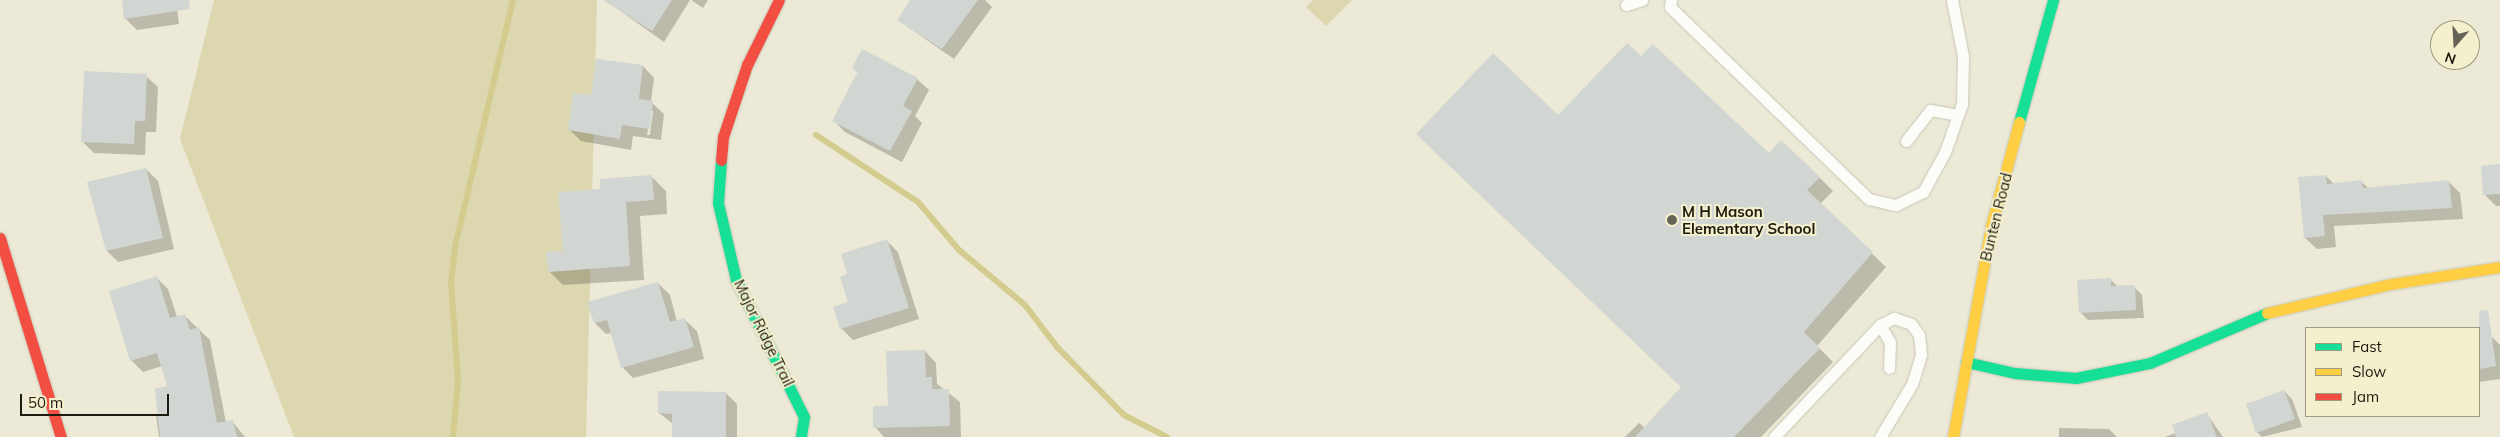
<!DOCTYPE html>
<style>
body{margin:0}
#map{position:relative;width:2500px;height:437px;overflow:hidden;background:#ece9d6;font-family:Mulish,sans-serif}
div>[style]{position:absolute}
.green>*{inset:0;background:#dcd7af}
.shadow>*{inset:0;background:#0003}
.stream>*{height:6px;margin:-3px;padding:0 3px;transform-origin:3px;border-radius:3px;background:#d4cc8e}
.building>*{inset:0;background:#d1d6d2}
.roads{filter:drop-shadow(0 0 1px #c9c7b8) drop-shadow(0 0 1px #c9c7b8)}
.lane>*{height:11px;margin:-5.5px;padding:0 5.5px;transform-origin:5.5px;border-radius:5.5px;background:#fcfcf9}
.fast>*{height:11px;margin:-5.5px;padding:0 5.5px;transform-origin:5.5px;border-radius:5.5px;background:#16e098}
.slow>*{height:11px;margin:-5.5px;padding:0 5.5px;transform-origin:5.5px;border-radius:5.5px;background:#ffcf43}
.jam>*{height:11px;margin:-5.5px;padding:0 5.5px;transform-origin:5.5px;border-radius:5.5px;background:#f24e42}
.dots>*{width:14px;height:14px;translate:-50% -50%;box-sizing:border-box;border:2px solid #f4f0ce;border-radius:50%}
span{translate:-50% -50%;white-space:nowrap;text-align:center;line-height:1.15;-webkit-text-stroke:4px #f4f0ce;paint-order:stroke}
.poi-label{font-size:15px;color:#1d1b0f;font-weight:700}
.left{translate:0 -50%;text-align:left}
.street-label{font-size:15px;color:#1d1b0f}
.legend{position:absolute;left:2305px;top:327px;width:175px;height:90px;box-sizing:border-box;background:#f4f0ce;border:1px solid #9e9b82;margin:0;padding:6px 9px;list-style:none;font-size:15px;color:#1d1b0f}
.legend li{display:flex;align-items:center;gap:10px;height:25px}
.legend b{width:25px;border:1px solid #9e9b82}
.north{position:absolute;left:2430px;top:20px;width:50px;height:50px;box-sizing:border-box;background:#f4f0ce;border:1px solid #9e9b82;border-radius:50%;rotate:199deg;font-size:14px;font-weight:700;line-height:20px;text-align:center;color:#1d1b0f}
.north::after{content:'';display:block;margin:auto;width:18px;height:22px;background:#656355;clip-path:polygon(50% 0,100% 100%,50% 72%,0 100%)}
.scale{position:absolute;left:20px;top:394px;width:149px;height:22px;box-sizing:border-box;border:2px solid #1d1b0f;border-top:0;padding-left:6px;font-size:15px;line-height:18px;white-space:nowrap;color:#1d1b0f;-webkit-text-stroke:4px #f4f0ce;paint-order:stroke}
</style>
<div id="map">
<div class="green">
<i style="clip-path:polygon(214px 0,597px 0,586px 437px,294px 437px,180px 139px)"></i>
<i style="clip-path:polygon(1313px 0,1352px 0,1326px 26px,1306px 7px)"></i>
</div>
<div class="shadow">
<i style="clip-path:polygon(123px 0,184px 0,177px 8px,179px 24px,137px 30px,126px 19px)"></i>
<i style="clip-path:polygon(605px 0,690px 0,664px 42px)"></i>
<i style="clip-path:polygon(691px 0,708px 0,703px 8px)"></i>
<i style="clip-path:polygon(911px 0,985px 0,992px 7px,954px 59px,898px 20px)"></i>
<i style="clip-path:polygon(1641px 58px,1769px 155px,1819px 177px,1833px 191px,1820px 204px,1886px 267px,1817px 346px,1833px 362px,1761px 437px,1625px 437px,1639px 423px,1645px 428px,1682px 387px,1558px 117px)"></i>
<i style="clip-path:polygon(evenodd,643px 66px,654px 78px,651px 102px,664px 114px,661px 140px,633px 136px,631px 150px,581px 141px,570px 130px,592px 97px,643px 66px,651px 111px,653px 111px,650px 135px,647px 135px,651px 111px)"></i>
<i style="clip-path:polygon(853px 68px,917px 79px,929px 90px,915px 116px,922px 123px,902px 162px,845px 132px,834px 121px,859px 73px)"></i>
<i style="clip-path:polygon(146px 76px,158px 87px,156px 132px,146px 132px,145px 155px,94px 153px,82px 141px)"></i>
<i style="clip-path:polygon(2500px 165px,2500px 206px,2496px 206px,2485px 195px)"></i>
<i style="clip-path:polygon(146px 169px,158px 181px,174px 249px,118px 262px,107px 251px)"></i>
<i style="clip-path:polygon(2326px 176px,2334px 184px,2362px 182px,2369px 189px,2448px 181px,2460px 193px,2463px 219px,2334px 226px,2336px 247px,2317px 249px,2305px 238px)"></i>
<i style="clip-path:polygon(652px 177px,666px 191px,667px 214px,640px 216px,644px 280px,563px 285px,549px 271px,602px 191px)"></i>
<i style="clip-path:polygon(887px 241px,898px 252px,919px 319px,853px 340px,841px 328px,849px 303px,849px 275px)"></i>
<i style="clip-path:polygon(157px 278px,168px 289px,177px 317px,184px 315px,210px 340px,226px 423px,232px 421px,245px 437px,159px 437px,156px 415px,163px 414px,169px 387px,162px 366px,143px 372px,131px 360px)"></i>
<i style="clip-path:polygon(2110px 279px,2118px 287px,2134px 287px,2142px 295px,2144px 318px,2088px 320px,2080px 312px)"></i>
<i style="clip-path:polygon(658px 283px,670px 295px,677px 322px,685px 320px,697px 331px,704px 359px,633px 378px,622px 367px,612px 333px,606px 334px,595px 323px)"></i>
<i style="clip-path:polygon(2492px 337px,2500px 345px,2500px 379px,2479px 382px,2479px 339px)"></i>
<i style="clip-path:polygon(925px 351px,936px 363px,937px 384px,960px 402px,961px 437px,884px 437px,875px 427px)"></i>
<i style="clip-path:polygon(2284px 391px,2292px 399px,2302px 427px,2262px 437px,2257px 432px)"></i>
<i style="clip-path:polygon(726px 393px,737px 404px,737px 437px,673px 437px,673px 424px,659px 413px)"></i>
<i style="clip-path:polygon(2207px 414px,2223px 437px,2165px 437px,2176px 433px)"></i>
<i style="clip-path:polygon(2059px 428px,2109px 429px,2117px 437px,2059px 437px)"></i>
</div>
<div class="stream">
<i style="left:816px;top:135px;width:122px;rotate:33.3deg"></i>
<i style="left:918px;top:202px;width:63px;rotate:49.5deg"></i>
<i style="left:959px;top:250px;width:86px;rotate:39.8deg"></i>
<i style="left:1025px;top:305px;width:53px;rotate:52.7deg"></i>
<i style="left:1057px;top:347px;width:95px;rotate:45.4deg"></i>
<i style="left:1124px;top:415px;width:48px;rotate:27.1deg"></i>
<i style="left:453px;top:437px;width:56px;rotate:-84.9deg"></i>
<i style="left:458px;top:381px;width:99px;rotate:-94deg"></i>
<i style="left:451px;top:282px;width:35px;rotate:-83deg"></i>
<i style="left:455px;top:247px;width:254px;rotate:-76.8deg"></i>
</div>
<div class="building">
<i style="clip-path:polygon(122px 0,189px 0,190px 9px,124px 19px)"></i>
<i style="clip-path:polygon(603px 0,672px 0,652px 31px)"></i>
<i style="clip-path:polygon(910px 0,978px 0,942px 49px,897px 20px)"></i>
<i style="clip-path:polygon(1627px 43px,1641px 56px,1653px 44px,1769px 153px,1781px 140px,1820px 177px,1807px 190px,1873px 252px,1804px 332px,1820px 348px,1734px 437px,1635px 437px,1681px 387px,1416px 134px,1493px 53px,1558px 115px)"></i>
<i style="clip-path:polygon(862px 49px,918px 78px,903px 106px,912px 111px,890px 151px,832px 121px,858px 71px,852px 68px)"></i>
<i style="clip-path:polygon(596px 59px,643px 65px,639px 99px,653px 101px,650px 129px,622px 125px,620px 139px,568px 130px,573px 93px,591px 95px)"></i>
<i style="clip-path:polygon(84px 71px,147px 74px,145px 121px,135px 121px,134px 144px,81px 142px)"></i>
<i style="clip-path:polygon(2500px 164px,2500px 194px,2483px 195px,2481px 166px)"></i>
<i style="clip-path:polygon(146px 168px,163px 238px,106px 251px,87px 182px)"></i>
<i style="clip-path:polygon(652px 175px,654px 200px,626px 202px,630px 266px,548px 272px,546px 252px,563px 251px,558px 192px,600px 189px,600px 179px)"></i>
<i style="clip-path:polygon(2326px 175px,2327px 184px,2362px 180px,2363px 188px,2449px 180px,2452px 208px,2323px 215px,2325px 236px,2304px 238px,2298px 177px)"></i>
<i style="clip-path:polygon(887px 239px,909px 308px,840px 329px,833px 307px,848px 302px,840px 277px,847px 274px,841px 254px)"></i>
<i style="clip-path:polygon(157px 276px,170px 318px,185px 314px,190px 330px,199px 327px,217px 423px,233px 420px,237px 437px,160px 437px,155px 389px,167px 386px,157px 353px,130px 361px,109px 291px)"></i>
<i style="clip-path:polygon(2111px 278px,2111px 286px,2135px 285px,2136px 310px,2079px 313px,2077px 280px)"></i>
<i style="clip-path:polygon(658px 282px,670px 322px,685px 318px,694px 347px,621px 368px,607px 320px,594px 323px,587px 302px)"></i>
<i style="clip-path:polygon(2488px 310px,2496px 366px,2479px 369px,2479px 311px)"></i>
<i style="clip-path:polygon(925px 350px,926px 377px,932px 377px,932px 389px,949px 389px,950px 426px,873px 428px,873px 406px,888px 406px,886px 351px)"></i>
<i style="clip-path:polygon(2284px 390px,2295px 419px,2256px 433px,2246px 404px)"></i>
<i style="clip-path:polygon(658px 391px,726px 392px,726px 437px,672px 437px,672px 414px,658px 413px)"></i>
<i style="clip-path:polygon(2207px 412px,2217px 437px,2176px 437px,2172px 425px)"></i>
</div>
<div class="roads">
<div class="lane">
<i style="left:1671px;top:0;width:7px;rotate:98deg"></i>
<i style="left:1670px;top:7px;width:277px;rotate:44deg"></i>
<i style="left:1869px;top:199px;width:28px;rotate:13deg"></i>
<i style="left:1896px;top:205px;width:30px;rotate:-26deg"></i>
<i style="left:1923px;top:192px;width:46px;rotate:-61.2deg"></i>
<i style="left:1945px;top:152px;width:51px;rotate:-70.5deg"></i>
<i style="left:1962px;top:104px;width:48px;rotate:-88.8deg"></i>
<i style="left:1963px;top:56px;width:57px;rotate:-101.1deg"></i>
<i style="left:1626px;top:5px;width:17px;rotate:-17deg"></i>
<i style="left:1906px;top:141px;width:39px;rotate:-52deg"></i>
<i style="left:1930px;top:110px;width:28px;rotate:10deg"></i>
<i style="left:1880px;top:325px;width:20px;rotate:60deg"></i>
<i style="left:1890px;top:342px;width:26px;rotate:92deg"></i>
<i style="left:1774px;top:437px;width:154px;rotate:-46.6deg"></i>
<i style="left:1880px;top:325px;width:16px;rotate:-27deg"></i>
<i style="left:1894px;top:318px;width:18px;rotate:19deg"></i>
<i style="left:1911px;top:324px;width:14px;rotate:54deg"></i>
<i style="left:1919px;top:335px;width:20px;rotate:84deg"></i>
<i style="left:1921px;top:355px;width:30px;rotate:107deg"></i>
<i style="left:1912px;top:384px;width:62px;rotate:121.1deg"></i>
</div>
<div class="fast">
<i style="left:2019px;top:122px;width:127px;rotate:-74.4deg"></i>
<i style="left:721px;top:160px;width:43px;rotate:94deg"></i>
<i style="left:718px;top:203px;width:79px;rotate:76.8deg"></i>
<i style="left:736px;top:280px;width:153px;rotate:63.6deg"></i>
<i style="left:804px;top:417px;width:20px;rotate:99deg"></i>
<i style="left:1966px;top:362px;width:50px;rotate:12.7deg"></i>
<i style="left:2015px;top:373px;width:61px;rotate:4.7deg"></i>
<i style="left:2076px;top:378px;width:76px;rotate:-11.5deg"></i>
<i style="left:2150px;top:363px;width:127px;rotate:-23.1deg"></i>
</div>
<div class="slow">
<i style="left:2267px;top:313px;width:127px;rotate:-13.2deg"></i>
<i style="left:2391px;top:284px;width:110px;rotate:-8.9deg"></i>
<i style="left:1953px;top:437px;width:214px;rotate:-79.8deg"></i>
<i style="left:1991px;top:226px;width:108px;rotate:-74.9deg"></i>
</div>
<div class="jam">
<i style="left:721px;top:160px;width:23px;rotate:-85deg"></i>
<i style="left:723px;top:137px;width:76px;rotate:-71.6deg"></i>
<i style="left:747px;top:65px;width:72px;rotate:-63.8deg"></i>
<i style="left:0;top:238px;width:208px;rotate:73deg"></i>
</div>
</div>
<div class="dots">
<i style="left:1672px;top:220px;background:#656355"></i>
</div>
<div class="poi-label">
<span class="left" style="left:1682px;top:220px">M H Mason<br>Elementary School</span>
</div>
<div class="street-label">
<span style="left:1996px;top:217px;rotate:-76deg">Bunten Road</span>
<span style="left:764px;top:333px;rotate:64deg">Major Ridge Trail</span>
</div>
<ul class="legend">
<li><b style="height:6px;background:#16e098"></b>Fast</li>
<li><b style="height:6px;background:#ffcf43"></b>Slow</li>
<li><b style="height:6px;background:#f24e42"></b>Jam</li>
</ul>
<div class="north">N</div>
<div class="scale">50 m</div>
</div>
